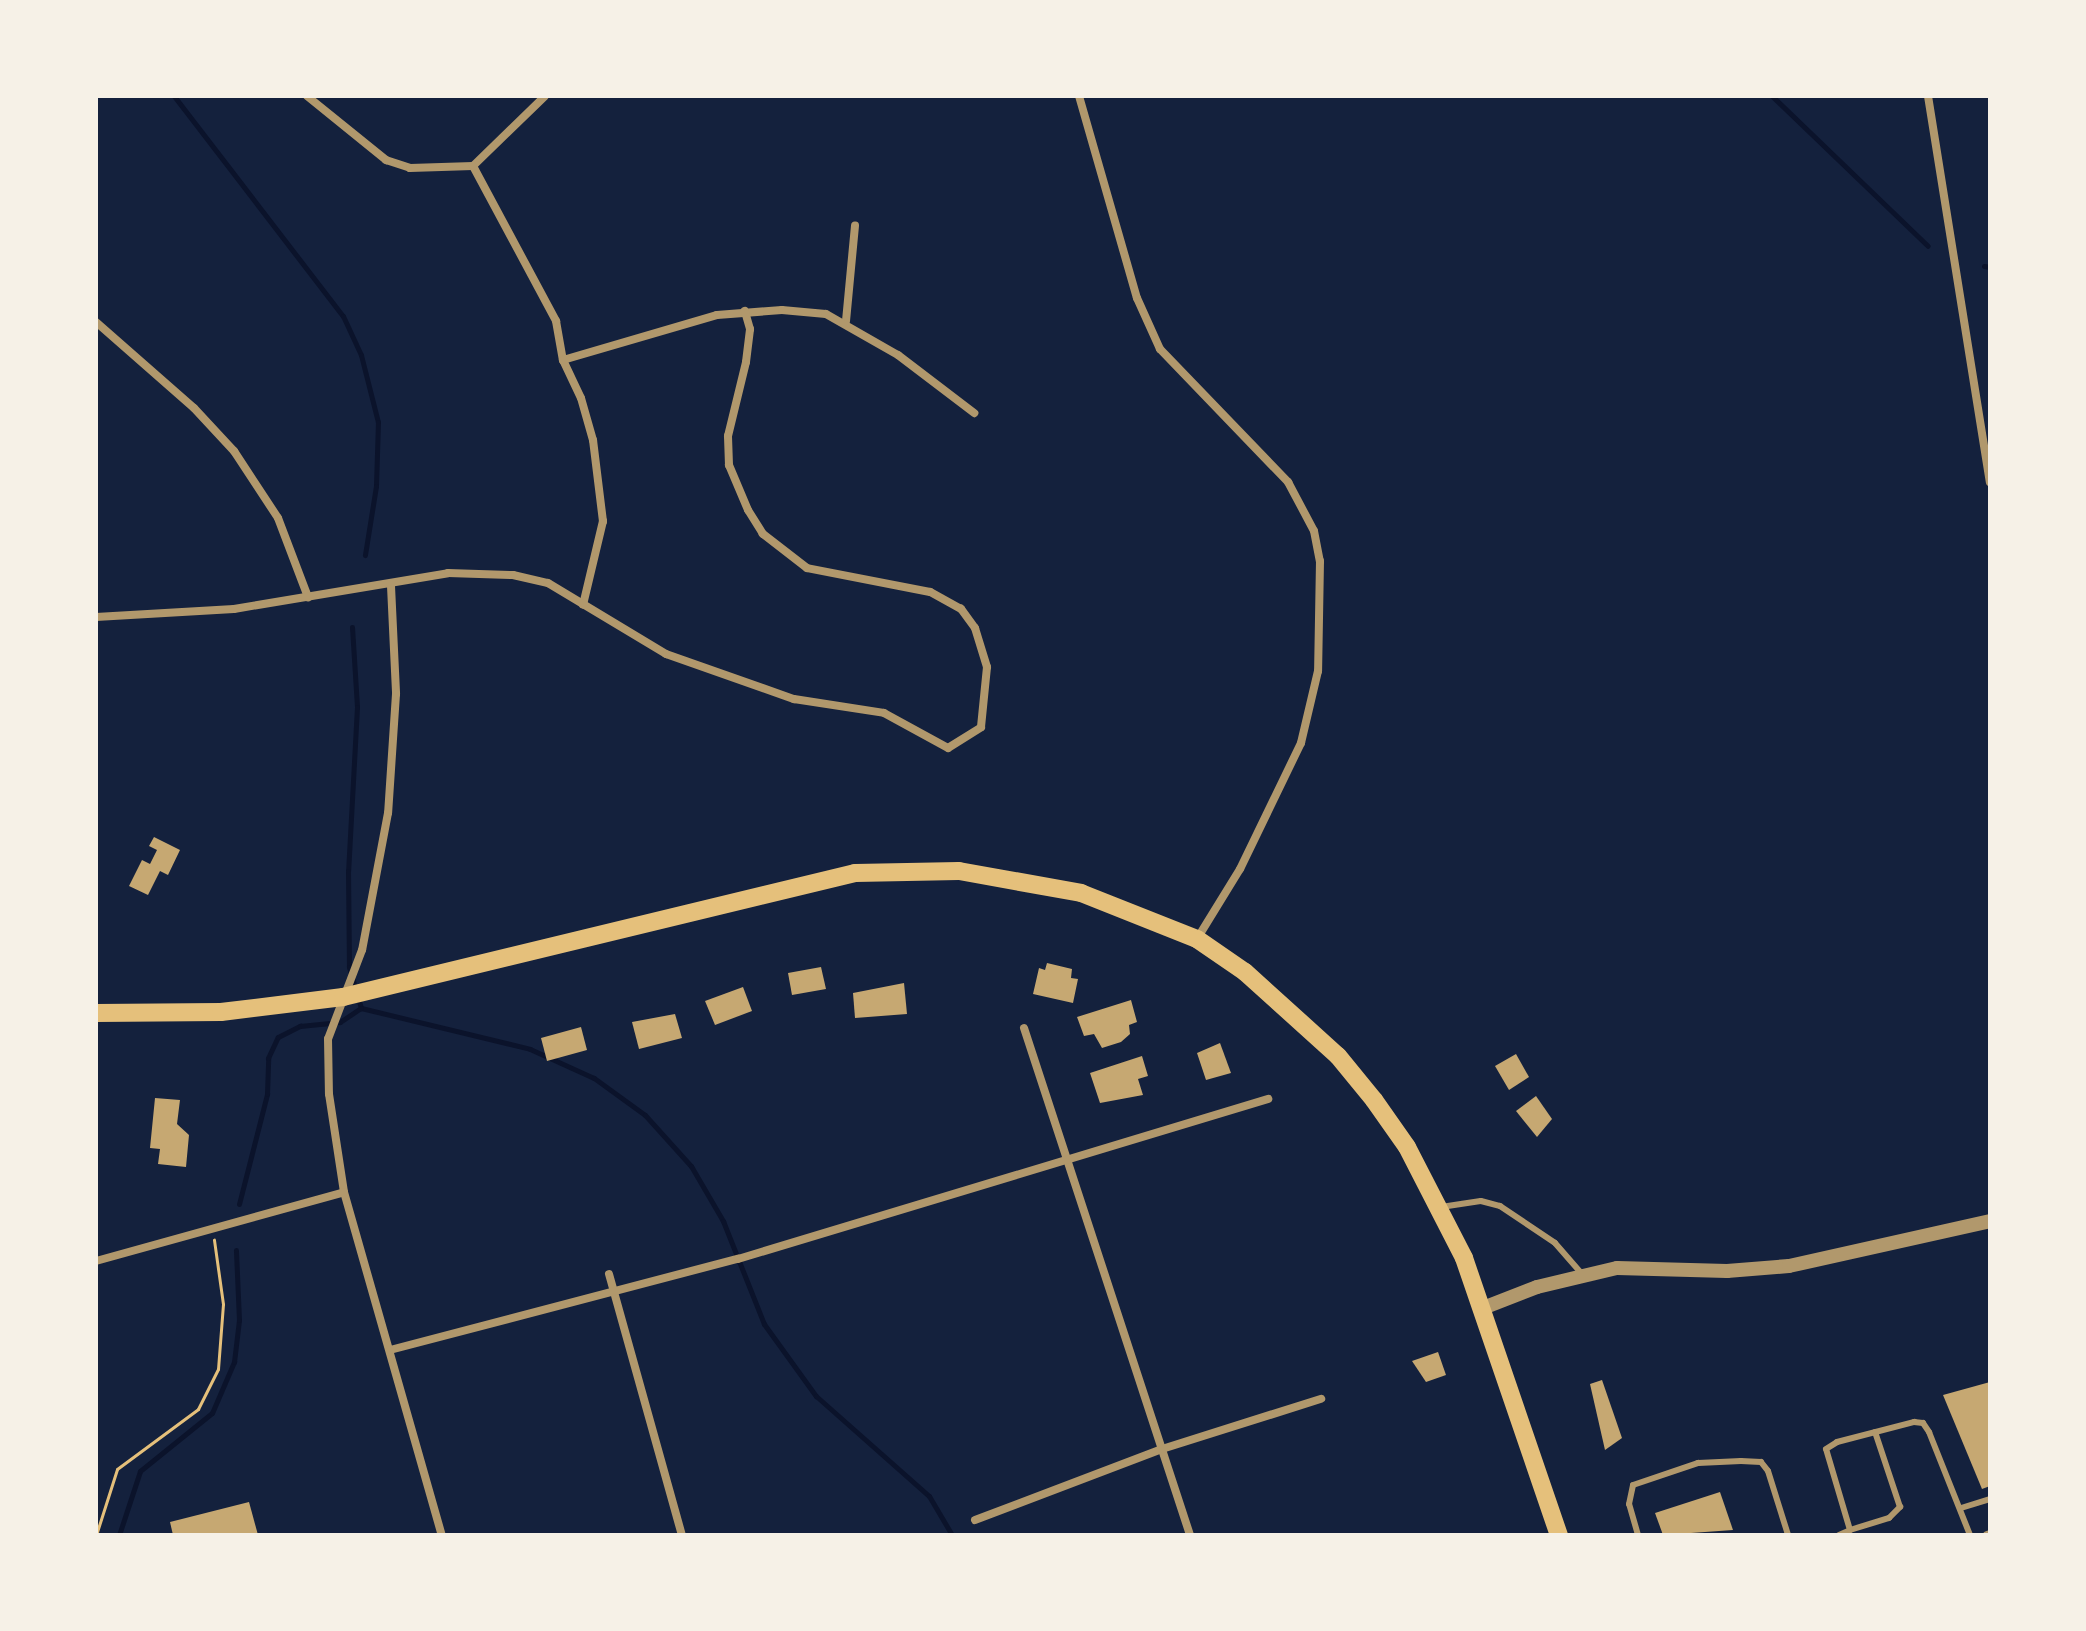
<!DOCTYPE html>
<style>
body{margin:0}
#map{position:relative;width:2086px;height:1631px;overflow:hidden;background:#14213d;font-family:Signika,sans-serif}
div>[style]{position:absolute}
.stream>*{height:5px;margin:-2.5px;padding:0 2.5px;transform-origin:2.5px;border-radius:2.5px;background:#0b132b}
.building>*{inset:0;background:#c6a872}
.path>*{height:3px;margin:-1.5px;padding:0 1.5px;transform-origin:1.5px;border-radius:1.5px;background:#e5c07b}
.service>*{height:6px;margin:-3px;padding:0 3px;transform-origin:3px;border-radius:3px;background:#b1986c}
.minor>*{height:8px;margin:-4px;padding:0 4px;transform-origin:4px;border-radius:4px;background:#b1986c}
.tertiary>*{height:14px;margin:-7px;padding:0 7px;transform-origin:7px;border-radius:7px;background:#b1986c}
.primary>*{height:18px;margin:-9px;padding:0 9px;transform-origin:9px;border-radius:9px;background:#e5c07b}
span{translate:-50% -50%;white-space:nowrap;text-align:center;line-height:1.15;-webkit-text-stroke:8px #f6f1e7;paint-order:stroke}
.frame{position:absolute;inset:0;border:98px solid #f6f1e7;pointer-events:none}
</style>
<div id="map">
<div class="stream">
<i style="left:174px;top:96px;width:277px;rotate:52.5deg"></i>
<i style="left:343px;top:316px;width:43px;rotate:65.2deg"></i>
<i style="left:361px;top:355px;width:69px;rotate:75.8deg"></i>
<i style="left:378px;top:422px;width:64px;rotate:91.8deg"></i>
<i style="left:376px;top:486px;width:70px;rotate:99.1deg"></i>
<i style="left:1772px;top:96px;width:216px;rotate:43.9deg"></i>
<i style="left:1984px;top:266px;width:6px;rotate:9deg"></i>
<i style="left:352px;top:627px;width:80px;rotate:86.4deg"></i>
<i style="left:357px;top:707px;width:164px;rotate:93.1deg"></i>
<i style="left:348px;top:871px;width:96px;rotate:89.4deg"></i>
<i style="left:349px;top:967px;width:43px;rotate:73.7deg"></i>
<i style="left:361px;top:1008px;width:174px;rotate:13.6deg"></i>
<i style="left:530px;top:1049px;width:70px;rotate:24.4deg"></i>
<i style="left:594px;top:1078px;width:63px;rotate:36deg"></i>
<i style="left:645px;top:1115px;width:69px;rotate:48deg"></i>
<i style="left:691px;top:1166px;width:64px;rotate:59.8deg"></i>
<i style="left:723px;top:1221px;width:111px;rotate:68.3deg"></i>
<i style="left:764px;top:1324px;width:89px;rotate:54.2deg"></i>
<i style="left:816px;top:1396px;width:151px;rotate:41.5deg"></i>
<i style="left:929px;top:1496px;width:45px;rotate:59.5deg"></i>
<i style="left:239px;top:1204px;width:114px;rotate:-75.7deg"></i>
<i style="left:267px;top:1094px;width:36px;rotate:-88deg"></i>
<i style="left:268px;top:1058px;width:23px;rotate:-65deg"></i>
<i style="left:278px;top:1037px;width:25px;rotate:-27deg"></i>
<i style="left:300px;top:1026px;width:40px;rotate:-5.7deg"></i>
<i style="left:340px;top:1022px;width:25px;rotate:-34deg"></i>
<i style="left:119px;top:1535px;width:67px;rotate:-71.8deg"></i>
<i style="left:140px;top:1471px;width:92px;rotate:-38.9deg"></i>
<i style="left:212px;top:1413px;width:56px;rotate:-66.7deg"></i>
<i style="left:234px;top:1362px;width:42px;rotate:-83.2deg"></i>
<i style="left:239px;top:1320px;width:70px;rotate:-92.5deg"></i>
</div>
<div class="building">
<i style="clip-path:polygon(154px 837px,180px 850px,168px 875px,160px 871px,148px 895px,129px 886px,142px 860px,150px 864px,157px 850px,149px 846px)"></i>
<i style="clip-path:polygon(1047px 963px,1072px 969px,1071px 978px,1078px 979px,1073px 1003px,1033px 994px,1039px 968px,1045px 970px)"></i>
<i style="clip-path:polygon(821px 967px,826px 989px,792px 995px,788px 973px)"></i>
<i style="clip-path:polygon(904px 983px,907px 1014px,855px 1018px,853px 993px)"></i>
<i style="clip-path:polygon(743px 987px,752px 1011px,715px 1025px,705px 1001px)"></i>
<i style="clip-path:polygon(1131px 1000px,1137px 1022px,1129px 1025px,1130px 1034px,1121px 1042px,1102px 1048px,1094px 1034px,1084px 1036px,1077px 1017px)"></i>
<i style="clip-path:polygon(675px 1014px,682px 1038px,639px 1049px,632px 1022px)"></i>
<i style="clip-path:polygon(581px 1027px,587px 1050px,547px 1061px,541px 1038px)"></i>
<i style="clip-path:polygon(1220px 1043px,1231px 1073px,1206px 1080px,1197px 1053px)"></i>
<i style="clip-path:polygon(1516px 1054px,1529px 1077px,1509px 1090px,1495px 1066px)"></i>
<i style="clip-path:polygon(1142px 1056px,1148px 1076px,1138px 1079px,1143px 1095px,1100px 1103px,1090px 1073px)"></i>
<i style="clip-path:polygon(1536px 1096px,1552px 1119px,1537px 1137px,1516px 1111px)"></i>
<i style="clip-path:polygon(155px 1098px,180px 1100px,177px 1124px,189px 1135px,186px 1167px,158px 1164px,160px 1149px,150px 1148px)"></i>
<i style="clip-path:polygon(1438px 1352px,1446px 1375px,1426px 1382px,1412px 1361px)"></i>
<i style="clip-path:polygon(1602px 1380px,1622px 1438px,1605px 1450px,1590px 1384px)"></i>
<i style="clip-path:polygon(1990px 1382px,1990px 1486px,1982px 1489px,1943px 1395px)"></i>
<i style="clip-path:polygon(1720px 1492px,1733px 1530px,1663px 1535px,1655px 1513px)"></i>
<i style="clip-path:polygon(249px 1502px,258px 1535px,173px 1535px,170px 1522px)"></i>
</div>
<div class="path">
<i style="left:96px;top:1535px;width:69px;rotate:-72.3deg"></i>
<i style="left:117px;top:1469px;width:101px;rotate:-36.5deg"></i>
<i style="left:198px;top:1409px;width:45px;rotate:-63.4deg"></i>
<i style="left:218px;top:1369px;width:65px;rotate:-85.6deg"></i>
<i style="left:223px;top:1304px;width:65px;rotate:-98deg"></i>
</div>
<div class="service">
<i style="left:1441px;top:1207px;width:40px;rotate:-8.5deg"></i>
<i style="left:1481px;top:1201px;width:20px;rotate:15deg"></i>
<i style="left:1500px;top:1206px;width:66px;rotate:33.9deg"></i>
<i style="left:1555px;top:1243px;width:41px;rotate:48.9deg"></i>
<i style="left:1961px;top:1508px;width:30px;rotate:-17deg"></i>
<i style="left:1850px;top:1530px;width:41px;rotate:-17.1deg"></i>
<i style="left:1889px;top:1518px;width:16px;rotate:-45deg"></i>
<i style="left:1900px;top:1507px;width:79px;rotate:-108.4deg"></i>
<i style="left:1638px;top:1535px;width:32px;rotate:-106deg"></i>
<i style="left:1629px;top:1504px;width:19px;rotate:-78deg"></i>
<i style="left:1633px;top:1485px;width:69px;rotate:-18.7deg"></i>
<i style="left:1698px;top:1463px;width:43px;rotate:-2.7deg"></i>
<i style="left:1741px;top:1461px;width:20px;rotate:3deg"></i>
<i style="left:1761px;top:1462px;width:11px;rotate:52deg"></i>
<i style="left:1768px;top:1471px;width:67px;rotate:72.6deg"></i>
<i style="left:1839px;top:1535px;width:12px;rotate:-24deg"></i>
<i style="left:1850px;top:1530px;width:84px;rotate:-106.5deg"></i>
<i style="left:1826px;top:1449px;width:13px;rotate:-32deg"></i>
<i style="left:1837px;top:1442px;width:80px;rotate:-14.6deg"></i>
<i style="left:1914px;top:1422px;width:9px;rotate:6deg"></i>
<i style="left:1923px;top:1423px;width:11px;rotate:56deg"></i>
<i style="left:1929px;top:1432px;width:111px;rotate:68.3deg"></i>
</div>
<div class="minor">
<i style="left:307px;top:96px;width:102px;rotate:39deg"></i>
<i style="left:386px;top:160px;width:25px;rotate:18deg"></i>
<i style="left:410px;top:168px;width:63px;rotate:-1.8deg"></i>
<i style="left:473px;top:166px;width:100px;rotate:-44.2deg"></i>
<i style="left:1079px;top:96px;width:210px;rotate:74deg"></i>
<i style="left:1137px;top:298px;width:56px;rotate:65.7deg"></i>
<i style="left:1160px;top:349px;width:185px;rotate:46.1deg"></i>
<i style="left:1288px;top:482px;width:55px;rotate:62deg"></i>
<i style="left:1314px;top:531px;width:31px;rotate:79deg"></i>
<i style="left:1320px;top:561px;width:110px;rotate:91deg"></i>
<i style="left:1318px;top:671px;width:74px;rotate:103.3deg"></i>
<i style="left:1301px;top:743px;width:140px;rotate:115.8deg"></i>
<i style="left:1240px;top:869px;width:82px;rotate:121.6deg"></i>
<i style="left:1928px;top:96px;width:391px;rotate:80.9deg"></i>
<i style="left:473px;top:166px;width:176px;rotate:61.8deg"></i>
<i style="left:556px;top:321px;width:40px;rotate:80deg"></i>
<i style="left:563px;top:360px;width:42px;rotate:64.7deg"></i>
<i style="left:581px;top:398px;width:44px;rotate:74.1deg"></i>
<i style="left:593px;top:440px;width:82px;rotate:83deg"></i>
<i style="left:603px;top:521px;width:86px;rotate:103.4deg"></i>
<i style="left:846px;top:321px;width:96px;rotate:-84.6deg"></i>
<i style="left:96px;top:322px;width:130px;rotate:41.3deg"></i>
<i style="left:194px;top:408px;width:59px;rotate:47.1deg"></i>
<i style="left:234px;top:451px;width:80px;rotate:56.7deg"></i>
<i style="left:278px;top:518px;width:85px;rotate:69.2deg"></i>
<i style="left:563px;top:360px;width:160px;rotate:-16.3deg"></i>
<i style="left:717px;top:315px;width:65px;rotate:-4.4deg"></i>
<i style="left:782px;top:310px;width:44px;rotate:5.2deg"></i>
<i style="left:826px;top:314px;width:83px;rotate:29.7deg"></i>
<i style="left:898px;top:355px;width:96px;rotate:37.3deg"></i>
<i style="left:391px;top:586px;width:108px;rotate:87.3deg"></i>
<i style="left:396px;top:694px;width:119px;rotate:93.8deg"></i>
<i style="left:388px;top:813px;width:139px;rotate:100.7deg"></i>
<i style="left:362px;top:950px;width:95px;rotate:110.9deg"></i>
<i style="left:328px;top:1039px;width:55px;rotate:89deg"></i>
<i style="left:329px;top:1094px;width:99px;rotate:81.3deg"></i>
<i style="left:344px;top:1192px;width:357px;rotate:74.1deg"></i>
<i style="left:96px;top:617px;width:138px;rotate:-3.3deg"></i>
<i style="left:234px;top:609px;width:217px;rotate:-9.5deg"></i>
<i style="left:448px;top:573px;width:65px;rotate:1.8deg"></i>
<i style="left:513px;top:575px;width:36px;rotate:13deg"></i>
<i style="left:548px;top:583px;width:138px;rotate:31deg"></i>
<i style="left:666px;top:654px;width:136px;rotate:19.4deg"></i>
<i style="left:794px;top:699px;width:91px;rotate:8.8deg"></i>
<i style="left:884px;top:713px;width:73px;rotate:28.7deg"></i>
<i style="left:948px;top:748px;width:39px;rotate:-32deg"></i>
<i style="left:981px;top:727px;width:60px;rotate:-84.3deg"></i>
<i style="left:987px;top:667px;width:41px;rotate:-107.1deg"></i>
<i style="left:975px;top:628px;width:24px;rotate:-126deg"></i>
<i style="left:961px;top:609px;width:35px;rotate:-151deg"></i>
<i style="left:930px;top:592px;width:125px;rotate:-169deg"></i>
<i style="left:807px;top:568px;width:56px;rotate:-142.3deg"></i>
<i style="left:763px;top:534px;width:28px;rotate:-122deg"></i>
<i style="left:748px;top:510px;width:49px;rotate:-112.9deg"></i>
<i style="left:729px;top:465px;width:29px;rotate:-92deg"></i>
<i style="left:728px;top:436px;width:76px;rotate:-76.3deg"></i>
<i style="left:746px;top:362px;width:33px;rotate:-83deg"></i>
<i style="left:750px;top:329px;width:19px;rotate:-106deg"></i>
<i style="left:1024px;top:1028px;width:533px;rotate:71.87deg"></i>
<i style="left:96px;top:1261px;width:257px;rotate:-15.5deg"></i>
<i style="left:609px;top:1274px;width:271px;rotate:74.4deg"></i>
<i style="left:390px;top:1350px;width:360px;rotate:-14.7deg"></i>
<i style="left:738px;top:1259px;width:554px;rotate:-16.8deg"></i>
<i style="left:975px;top:1520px;width:200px;rotate:-20.8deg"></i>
<i style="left:1162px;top:1449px;width:167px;rotate:-17.5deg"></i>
<i style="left:1987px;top:1535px;width:3px;rotate:-18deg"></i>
</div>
<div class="tertiary">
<i style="left:1483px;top:1308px;width:58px;rotate:-21.3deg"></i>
<i style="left:1537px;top:1287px;width:82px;rotate:-13.4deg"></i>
<i style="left:1617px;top:1268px;width:110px;rotate:1.6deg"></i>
<i style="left:1727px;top:1271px;width:62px;rotate:-4.6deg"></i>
<i style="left:1789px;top:1266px;width:206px;rotate:-12.6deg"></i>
</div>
<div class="primary">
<i style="left:96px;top:1013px;width:125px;rotate:-0.5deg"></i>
<i style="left:221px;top:1012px;width:123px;rotate:-7deg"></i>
<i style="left:343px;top:997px;width:527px;rotate:-13.61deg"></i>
<i style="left:855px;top:873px;width:104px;rotate:-1.1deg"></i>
<i style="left:959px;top:871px;width:124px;rotate:10.2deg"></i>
<i style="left:1081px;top:893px;width:125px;rotate:21.6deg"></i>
<i style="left:1197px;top:939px;width:58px;rotate:34.5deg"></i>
<i style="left:1245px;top:972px;width:125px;rotate:42.1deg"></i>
<i style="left:1338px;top:1056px;width:57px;rotate:50.7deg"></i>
<i style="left:1374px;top:1100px;width:57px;rotate:54.9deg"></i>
<i style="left:1407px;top:1147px;width:125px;rotate:62.8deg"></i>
<i style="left:1464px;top:1258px;width:293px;rotate:71.1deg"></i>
</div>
<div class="frame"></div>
</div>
